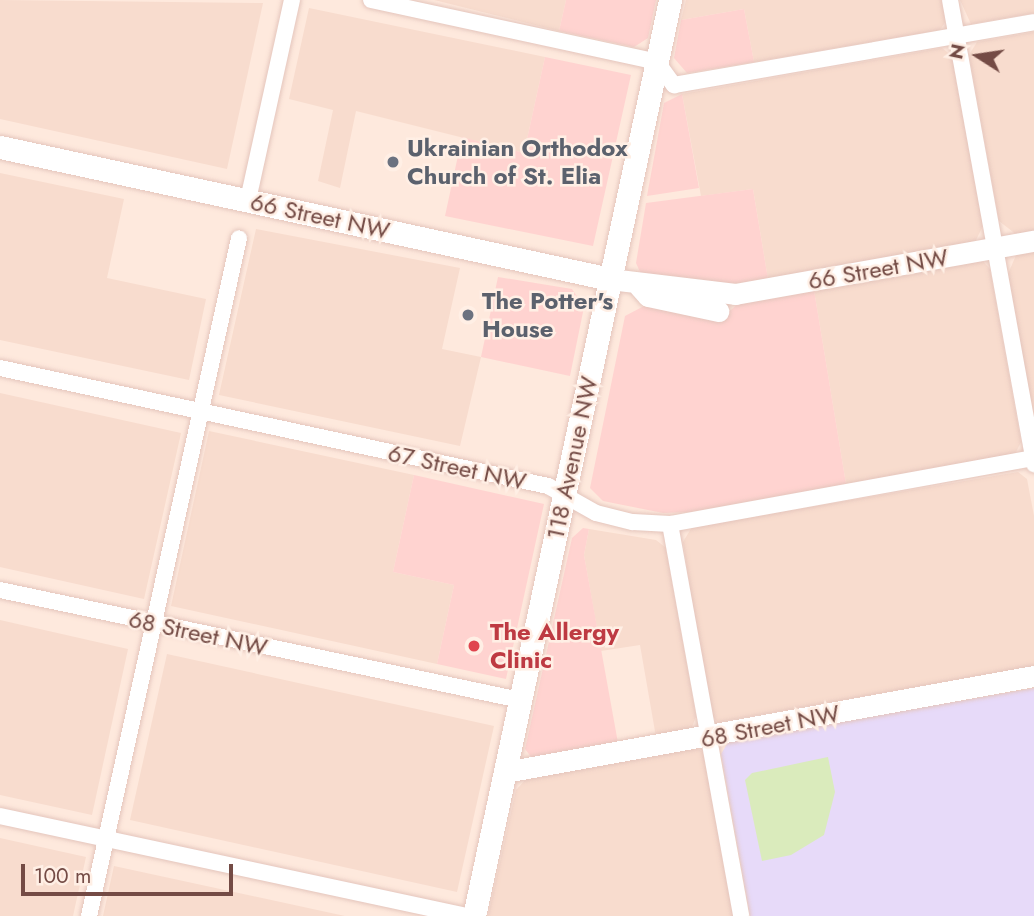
<!DOCTYPE html>
<style>
body{margin:0}
#map{position:relative;width:1034px;height:916px;overflow:hidden;background:#fee9dd;font-family:Jost,sans-serif}
div>[style]{position:absolute}
.residential>*{inset:0;background:#f8dcce}
.commercial>*{inset:0;background:#ffd3d0}
.education>*{inset:0;background:#e7daf9}
.green>*{inset:0;background:#daebbc}
.roads{filter:drop-shadow(0 0 2px #e4c5bc) drop-shadow(0 0 2px #e4c5bc)}
.minor>*{height:16px;margin:-8px;padding:0 8px;transform-origin:8px;border-radius:8px;background:#fff}
.tertiary>*{height:21px;margin:-10.5px;padding:0 10.5px;transform-origin:10.5px;border-radius:10.5px;background:#fff}
.secondary>*{height:23px;margin:-11.5px;padding:0 11.5px;transform-origin:11.5px;border-radius:11.5px;background:#fff}
.dots>*{width:19px;height:19px;translate:-50% -50%;box-sizing:border-box;border:4px solid #ffefe5;border-radius:50%}
span{translate:-50% -50%;white-space:nowrap;text-align:center;line-height:1.15;-webkit-text-stroke:5px #ffefe5;paint-order:stroke}
.worship-label{font-size:24px;color:#5b616d;font-weight:700}
.left{translate:0 -50%;text-align:left}
.street-label{font-size:24px;color:#744b45}
.health-label{font-size:24px;color:#be3a42;font-weight:700}
.north{position:absolute;left:943px;top:21px;width:70px;height:70px;-webkit-text-stroke:5px #ffefe5;paint-order:stroke;rotate:282deg;font-size:19px;font-weight:700;line-height:28px;text-align:center;color:#744b45}
.north::after{content:'';display:block;margin:auto;width:24px;height:32px;background:#744b45;clip-path:polygon(50% 0,100% 100%,50% 72%,0 100%)}
.scale{position:absolute;left:21px;top:864px;width:212px;height:32px;box-sizing:border-box;border:4px solid #744b45;border-top:0;padding-left:9px;font-size:21px;line-height:24px;white-space:nowrap;color:#744b45;-webkit-text-stroke:5px #ffefe5;paint-order:stroke}
</style>
<div id="map">
<div class="residential">
<i style="clip-path:polygon(0 0,263px 3px,227px 169px,0 119px)"></i>
<i style="clip-path:polygon(434px 0,566px 0,559px 31px)"></i>
<i style="clip-path:polygon(686px 0,942px 0,946px 21px,940px 30px,754px 62px,744px 9px,681px 20px)"></i>
<i style="clip-path:polygon(960px 0,1034px 0,1034px 13px,971px 24px)"></i>
<i style="clip-path:polygon(309px 8px,545px 57px,524px 153px,356px 111px,340px 188px,318px 181px,333px 110px,289px 99px)"></i>
<i style="clip-path:polygon(1034px 32px,1034px 232px,1017px 235px,999px 221px,969px 55px,977px 42px)"></i>
<i style="clip-path:polygon(942px 48px,952px 56px,983px 226px,975px 242px,768px 279px,753px 189px,701px 196px,682px 94px)"></i>
<i style="clip-path:polygon(0 173px,124px 199px,107px 278px,206px 299px,189px 380px,0 340px)"></i>
<i style="clip-path:polygon(256px 229px,460px 268px,442px 349px,481px 357px,460px 446px,219px 395px)"></i>
<i style="clip-path:polygon(1034px 250px,1034px 417px,1008px 274px,1017px 253px)"></i>
<i style="clip-path:polygon(981px 259px,990px 269px,1021px 442px,1015px 454px,846px 484px,814px 290px)"></i>
<i style="clip-path:polygon(0 393px,181px 433px,144px 599px,0 567px)"></i>
<i style="clip-path:polygon(209px 431px,414px 475px,393px 572px,454px 585px,437px 664px,171px 606px)"></i>
<i style="clip-path:polygon(1018px 472px,1027px 479px,1034px 516px,1034px 666px,718px 722px,709px 714px,683px 542px,692px 527px)"></i>
<i style="clip-path:polygon(589px 529px,656px 540px,666px 548px,696px 716px,691px 730px,656px 737px,640px 645px,601px 651px,584px 555px)"></i>
<i style="clip-path:polygon(0 620px,128px 649px,92px 815px,0 795px)"></i>
<i style="clip-path:polygon(167px 654px,494px 726px,457px 892px,130px 820px)"></i>
<i style="clip-path:polygon(692px 746px,703px 752px,733px 916px,488px 916px,516px 790px,528px 777px)"></i>
<i style="clip-path:polygon(0 838px,86px 857px,73px 916px,0 916px)"></i>
<i style="clip-path:polygon(114px 866px,345px 916px,103px 916px)"></i>
</div>
<div class="commercial">
<i style="clip-path:polygon(566px 0,656px 0,648px 38px,634px 47px,559px 31px)"></i>
<i style="clip-path:polygon(744px 9px,754px 62px,687px 73px,674px 58px,681px 20px)"></i>
<i style="clip-path:polygon(545px 57px,631px 75px,593px 246px,445px 216px,462px 137px,524px 153px)"></i>
<i style="clip-path:polygon(682px 94px,699px 188px,647px 196px,664px 103px)"></i>
<i style="clip-path:polygon(753px 189px,768px 279px,711px 287px,642px 276px,636px 263px,646px 203px)"></i>
<i style="clip-path:polygon(498px 277px,572px 289px,584px 307px,570px 376px,481px 357px)"></i>
<i style="clip-path:polygon(814px 290px,846px 484px,690px 512px,663px 513px,603px 501px,590px 488px,625px 316px,644px 306px,725px 315px,739px 303px)"></i>
<i style="clip-path:polygon(414px 475px,544px 504px,506px 679px,437px 664px,454px 585px,393px 572px)"></i>
<i style="clip-path:polygon(583px 528px,589px 529px,584px 555px,618px 743px,532px 758px,525px 749px,572px 538px)"></i>
</div>
<div class="education">
<i style="clip-path:polygon(1034px 688px,1034px 916px,750px 916px,721px 754px,729px 741px)"></i>
</div>
<div class="green">
<i style="clip-path:polygon(828px 757px,835px 792px,824px 835px,791px 855px,762px 861px,745px 780px,752px 773px)"></i>
</div>
<div class="roads">
<div class="minor">
<i style="left:371px;top:0;width:293px;rotate:12.2deg"></i>
<i style="left:657px;top:62px;width:29px;rotate:54deg"></i>
<i style="left:674px;top:85px;width:365px;rotate:-9.9deg"></i>
<i style="left:950px;top:0;width:472px;rotate:79.7deg"></i>
<i style="left:248px;top:200px;width:205px;rotate:-77.6deg"></i>
<i style="left:0;top:368px;width:561px;rotate:12.15deg"></i>
<i style="left:548px;top:486px;width:55px;rotate:29.4deg"></i>
<i style="left:596px;top:513px;width:38px;rotate:14deg"></i>
<i style="left:633px;top:522px;width:37px;rotate:3deg"></i>
<i style="left:670px;top:524px;width:370px;rotate:-10.3deg"></i>
<i style="left:670px;top:524px;width:398px;rotate:79.7deg"></i>
<i style="left:0;top:590px;width:532px;rotate:11.94deg"></i>
<i style="left:0;top:816px;width:478px;rotate:12.1deg"></i>
<i style="left:89px;top:916px;width:694px;rotate:-77.52deg"></i>
</div>
<div class="tertiary">
<i style="left:610px;top:279px;width:126px;rotate:6.8deg"></i>
<i style="left:735px;top:294px;width:304px;rotate:-10.1deg"></i>
<i style="left:639px;top:286px;width:13px;rotate:48deg"></i>
<i style="left:648px;top:296px;width:72px;rotate:12.1deg"></i>
<i style="left:505px;top:772px;width:538px;rotate:-10.29deg"></i>
</div>
<div class="secondary">
<i style="left:0;top:147px;width:624px;rotate:12.21deg"></i>
<i style="left:474px;top:916px;width:937px;rotate:-77.92deg"></i>
</div>
</div>
<div class="dots">
<i style="left:393px;top:162px;background:#6b7280"></i>
<i style="left:468px;top:315px;background:#6b7280"></i>
<i style="left:474px;top:646px;background:#e0444e"></i>
</div>
<div class="worship-label">
<span class="left" style="left:407px;top:162px">Ukrainian Orthodox<br>Church of St. Elia</span>
<span class="left" style="left:482px;top:315px">The Potter's<br>House</span>
</div>
<div class="street-label">
<span style="left:320px;top:216px;rotate:12deg">66 Street NW</span>
<span style="left:878px;top:269px;rotate:-10deg">66 Street NW</span>
<span style="left:572px;top:458px;rotate:-78deg">118 Avenue NW</span>
<span style="left:457px;top:467px;rotate:12deg">67 Street NW</span>
<span style="left:198px;top:633px;rotate:12deg">68 Street NW</span>
<span style="left:770px;top:726px;rotate:-11deg">68 Street NW</span>
</div>
<div class="health-label">
<span class="left" style="left:490px;top:646px">The Allergy<br>Clinic</span>
</div>
<div class="north">N</div>
<div class="scale">100 m</div>
</div>
